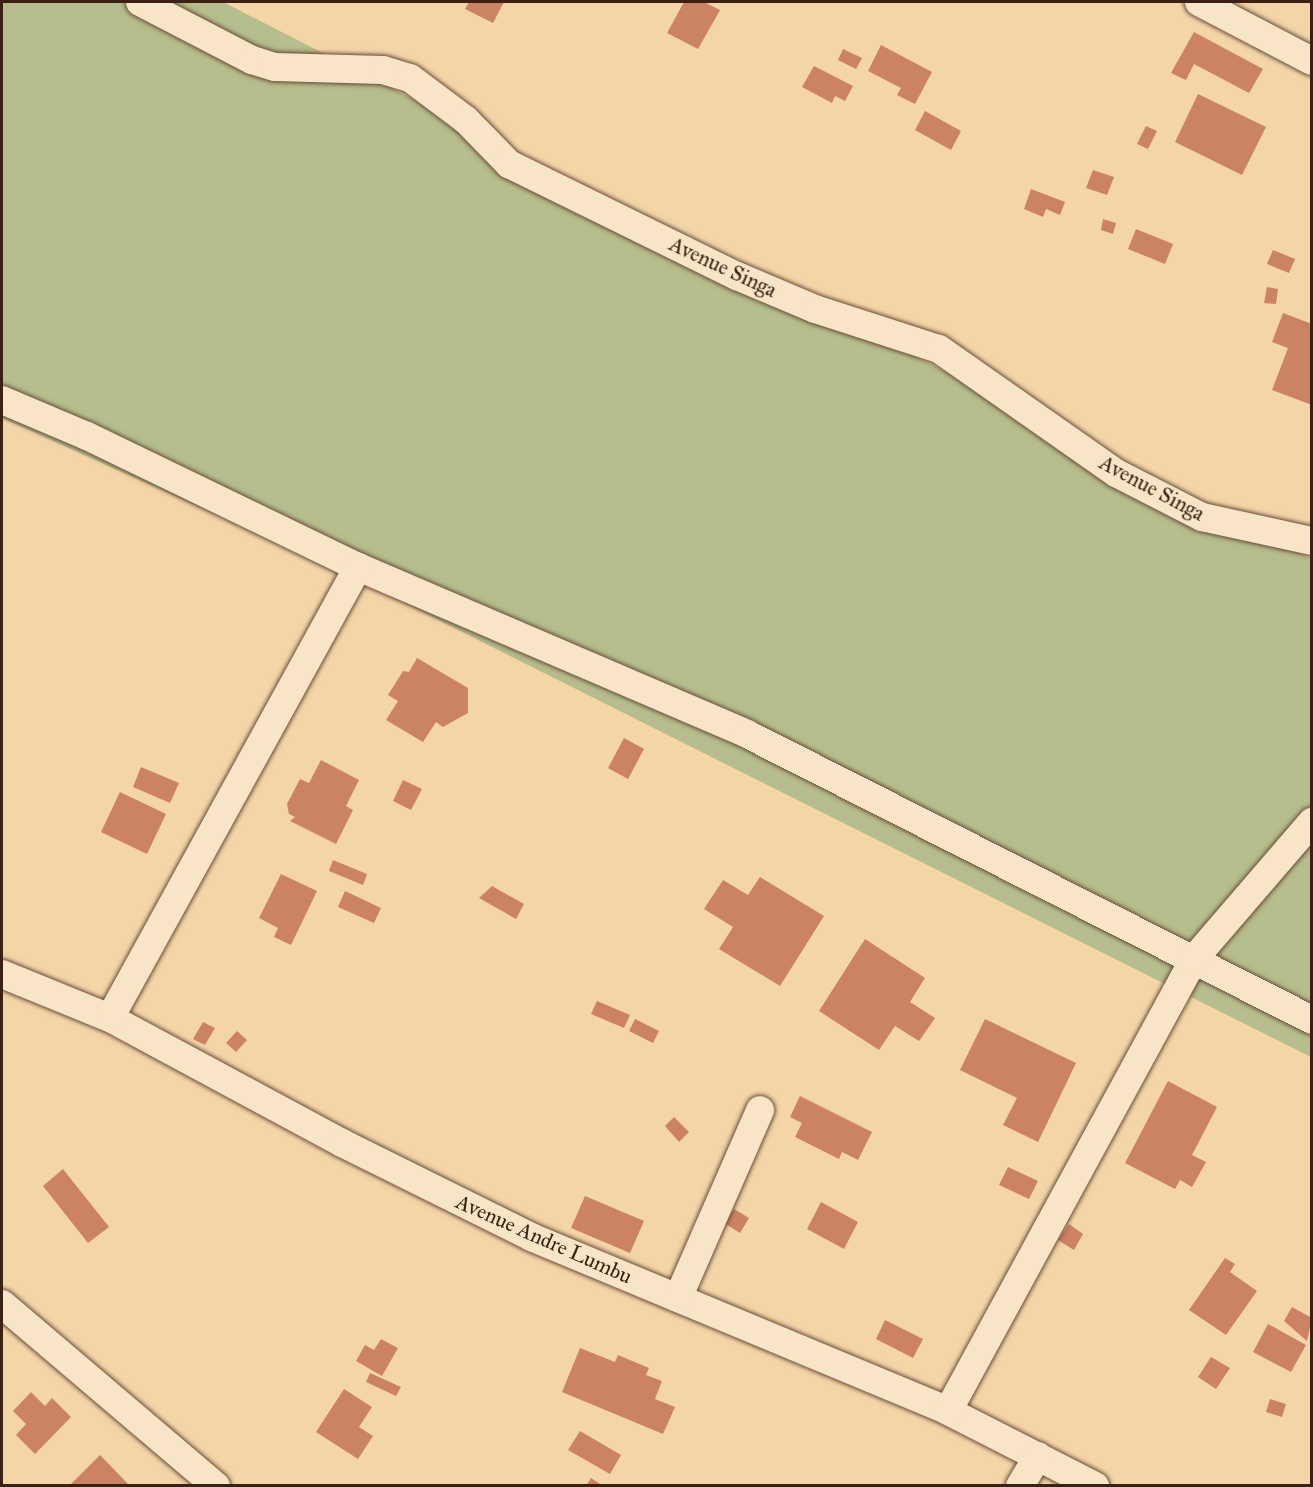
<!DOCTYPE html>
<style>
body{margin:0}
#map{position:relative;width:1313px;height:1487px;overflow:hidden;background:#f4d5a8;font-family:"IM FELL Great Primer",serif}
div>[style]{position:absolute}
.green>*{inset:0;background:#b5be8c}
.building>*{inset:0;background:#cc8264}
.roads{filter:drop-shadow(0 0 2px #6a4d3a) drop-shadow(0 0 2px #6a4d3a)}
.street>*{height:28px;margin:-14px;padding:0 14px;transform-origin:14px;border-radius:14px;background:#f8e4c6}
span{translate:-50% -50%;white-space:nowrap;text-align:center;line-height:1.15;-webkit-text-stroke:4.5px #f8e4c6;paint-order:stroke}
.street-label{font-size:21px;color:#3c2016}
.frame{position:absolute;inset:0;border:3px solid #3c2016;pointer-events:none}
</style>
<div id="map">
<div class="green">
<i style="clip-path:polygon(2px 2px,223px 2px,1311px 559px,1311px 1057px,330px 566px,2px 418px)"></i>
</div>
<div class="building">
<i style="clip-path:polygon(469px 2px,504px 2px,493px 23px,465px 9px)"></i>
<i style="clip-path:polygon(684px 2px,704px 2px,720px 10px,698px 49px,667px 33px)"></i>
<i style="clip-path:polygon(1194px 32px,1263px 69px,1249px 93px,1194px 64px,1186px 80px,1171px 73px)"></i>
<i style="clip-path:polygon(881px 45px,932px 72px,915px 104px,897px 95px,901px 88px,868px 71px)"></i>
<i style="clip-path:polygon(843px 49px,862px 58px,856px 69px,838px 60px)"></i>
<i style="clip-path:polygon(814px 66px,853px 86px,845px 101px,835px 96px,832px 103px,802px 87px)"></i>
<i style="clip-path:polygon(1198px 94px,1266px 127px,1242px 175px,1175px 142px)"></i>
<i style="clip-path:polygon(925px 111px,961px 131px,951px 150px,915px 130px)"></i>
<i style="clip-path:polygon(1146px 126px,1157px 131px,1148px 149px,1137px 144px)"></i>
<i style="clip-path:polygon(1093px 170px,1114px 177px,1107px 195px,1086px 188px)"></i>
<i style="clip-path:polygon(1031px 189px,1065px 202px,1060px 215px,1046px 209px,1043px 217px,1024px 209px)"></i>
<i style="clip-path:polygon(1103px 219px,1116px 223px,1113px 234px,1101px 230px)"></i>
<i style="clip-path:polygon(1136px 229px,1173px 244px,1165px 264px,1128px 249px)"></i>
<i style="clip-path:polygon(1273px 250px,1295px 259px,1289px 273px,1267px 264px)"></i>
<i style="clip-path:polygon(1267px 287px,1278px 289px,1276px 304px,1264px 303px)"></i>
<i style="clip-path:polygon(1283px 313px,1312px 324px,1312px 405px,1272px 390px,1288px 348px,1272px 342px)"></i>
<i style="clip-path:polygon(417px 658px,468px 688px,468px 713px,443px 727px,436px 722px,423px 742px,386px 720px,398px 701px,388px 695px,403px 671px,409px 672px)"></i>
<i style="clip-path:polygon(624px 738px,644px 749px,628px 779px,608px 768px)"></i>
<i style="clip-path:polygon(321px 760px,359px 780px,346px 806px,353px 810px,336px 844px,290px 821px,295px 817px,289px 814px,287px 804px,300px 779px,309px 783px)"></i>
<i style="clip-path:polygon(141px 767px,179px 783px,170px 803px,133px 787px)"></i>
<i style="clip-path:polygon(403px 780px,422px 789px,411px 810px,393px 801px)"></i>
<i style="clip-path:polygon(120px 792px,166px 814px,147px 854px,101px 832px)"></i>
<i style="clip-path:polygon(333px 860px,367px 874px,363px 885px,329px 871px)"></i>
<i style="clip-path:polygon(281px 874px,317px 891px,291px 945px,274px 937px,278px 928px,259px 918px)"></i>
<i style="clip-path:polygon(760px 877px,824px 916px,780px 986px,719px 949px,733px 927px,704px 909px,723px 880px,748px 895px)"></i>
<i style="clip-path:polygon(492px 886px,524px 904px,516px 919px,479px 898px)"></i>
<i style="clip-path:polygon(345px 891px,381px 908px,374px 923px,338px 907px)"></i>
<i style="clip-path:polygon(865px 939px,925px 978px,910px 1002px,935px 1018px,919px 1041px,895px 1026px,879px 1050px,819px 1011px)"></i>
<i style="clip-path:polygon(597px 1001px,630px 1015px,624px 1028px,591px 1014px)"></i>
<i style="clip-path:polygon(635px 1019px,659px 1031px,653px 1043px,629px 1031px)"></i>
<i style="clip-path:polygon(985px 1019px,1076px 1063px,1038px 1142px,1003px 1125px,1017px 1098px,960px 1070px)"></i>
<i style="clip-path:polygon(203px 1022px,215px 1028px,205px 1045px,193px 1039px)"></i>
<i style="clip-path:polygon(237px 1031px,247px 1040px,236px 1052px,226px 1043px)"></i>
<i style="clip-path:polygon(1168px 1081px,1217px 1107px,1192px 1155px,1206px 1162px,1192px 1187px,1180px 1180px,1175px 1189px,1125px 1163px)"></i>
<i style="clip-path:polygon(800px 1096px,872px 1132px,858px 1160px,842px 1152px,839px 1159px,795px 1137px,802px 1123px,790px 1117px)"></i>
<i style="clip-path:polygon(674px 1117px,689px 1132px,679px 1142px,665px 1126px)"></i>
<i style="clip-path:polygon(1008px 1167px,1038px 1181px,1029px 1199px,999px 1185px)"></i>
<i style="clip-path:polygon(63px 1169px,109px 1227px,88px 1243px,43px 1186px)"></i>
<i style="clip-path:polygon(585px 1196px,644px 1221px,630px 1253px,571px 1228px)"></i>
<i style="clip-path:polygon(821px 1202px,858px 1222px,844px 1249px,807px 1229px)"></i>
<i style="clip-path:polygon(734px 1209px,749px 1218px,740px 1233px,724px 1223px)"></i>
<i style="clip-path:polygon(1069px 1224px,1083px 1234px,1074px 1250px,1058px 1240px)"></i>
<i style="clip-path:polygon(1225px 1258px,1235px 1264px,1230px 1272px,1257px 1291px,1226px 1335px,1189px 1310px)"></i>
<i style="clip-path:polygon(1292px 1307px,1312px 1318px,1307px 1341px,1284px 1321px)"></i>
<i style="clip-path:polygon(885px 1320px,923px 1339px,913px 1358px,876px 1339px)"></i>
<i style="clip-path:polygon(1268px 1324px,1306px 1345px,1291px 1372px,1253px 1352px)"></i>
<i style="clip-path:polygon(381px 1339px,398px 1348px,382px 1376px,356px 1361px,365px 1345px,374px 1350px)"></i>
<i style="clip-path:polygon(580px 1348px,615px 1362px,618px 1355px,649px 1368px,646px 1375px,662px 1381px,655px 1399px,675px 1407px,663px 1434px,562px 1392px)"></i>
<i style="clip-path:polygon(1211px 1357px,1230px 1368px,1216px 1389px,1198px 1377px)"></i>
<i style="clip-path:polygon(370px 1373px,401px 1387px,396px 1396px,366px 1382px)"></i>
<i style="clip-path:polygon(344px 1389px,372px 1407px,359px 1427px,373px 1436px,358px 1459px,316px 1432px)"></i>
<i style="clip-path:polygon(31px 1392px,45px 1406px,52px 1398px,71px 1417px,35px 1454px,16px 1435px,26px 1424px,13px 1411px)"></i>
<i style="clip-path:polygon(1270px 1399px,1286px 1404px,1282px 1417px,1266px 1412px)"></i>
<i style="clip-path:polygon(580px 1431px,621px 1455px,610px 1474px,568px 1450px)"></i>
<i style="clip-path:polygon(100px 1455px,130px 1486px,69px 1486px)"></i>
<i style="clip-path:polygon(591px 1478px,603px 1486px,586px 1486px)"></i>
</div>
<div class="roads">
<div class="street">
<i style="left:140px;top:2px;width:126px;rotate:27.4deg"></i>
<i style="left:252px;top:60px;width:24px;rotate:17deg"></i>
<i style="left:275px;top:67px;width:108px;rotate:1.6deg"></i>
<i style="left:383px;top:70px;width:28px;rotate:17deg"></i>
<i style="left:410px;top:78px;width:70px;rotate:36.9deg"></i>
<i style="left:466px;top:120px;width:62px;rotate:45.7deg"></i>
<i style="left:509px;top:164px;width:254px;rotate:26.2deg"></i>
<i style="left:737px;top:276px;width:85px;rotate:22.9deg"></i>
<i style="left:815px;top:309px;width:130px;rotate:17.9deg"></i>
<i style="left:939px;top:349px;width:216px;rotate:35deg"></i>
<i style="left:1116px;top:473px;width:97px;rotate:27.1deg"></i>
<i style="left:1202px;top:517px;width:113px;rotate:12.3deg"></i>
<i style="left:1199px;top:2px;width:127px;rotate:27.6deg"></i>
<i style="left:2px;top:400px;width:92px;rotate:23deg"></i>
<i style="left:87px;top:436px;width:301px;rotate:25.8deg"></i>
<i style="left:358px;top:567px;width:423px;rotate:23.2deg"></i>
<i style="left:747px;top:734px;width:633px;rotate:26.85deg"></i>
<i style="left:2px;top:974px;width:117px;rotate:22.2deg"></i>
<i style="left:110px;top:1018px;width:264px;rotate:28.3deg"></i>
<i style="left:342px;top:1143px;width:211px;rotate:26.4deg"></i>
<i style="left:531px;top:1237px;width:452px;rotate:22.6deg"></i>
<i style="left:948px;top:1411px;width:165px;rotate:27deg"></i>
<i style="left:110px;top:1018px;width:515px;rotate:-61.19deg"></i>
<i style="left:678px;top:1298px;width:205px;rotate:-66.4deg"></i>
<i style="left:2px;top:1304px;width:281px;rotate:40.4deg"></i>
<i style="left:948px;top:1411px;width:515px;rotate:-61.44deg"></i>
<i style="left:1194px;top:959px;width:181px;rotate:-49.3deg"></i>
<i style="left:1020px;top:1486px;width:35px;rotate:-59deg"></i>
</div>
</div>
<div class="street-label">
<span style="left:723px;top:267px;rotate:25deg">Avenue Singa</span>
<span style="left:1152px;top:488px;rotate:28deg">Avenue Singa</span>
<span style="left:544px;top:1239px;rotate:24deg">Avenue Andre Lumbu</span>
</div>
<div class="frame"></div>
</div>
